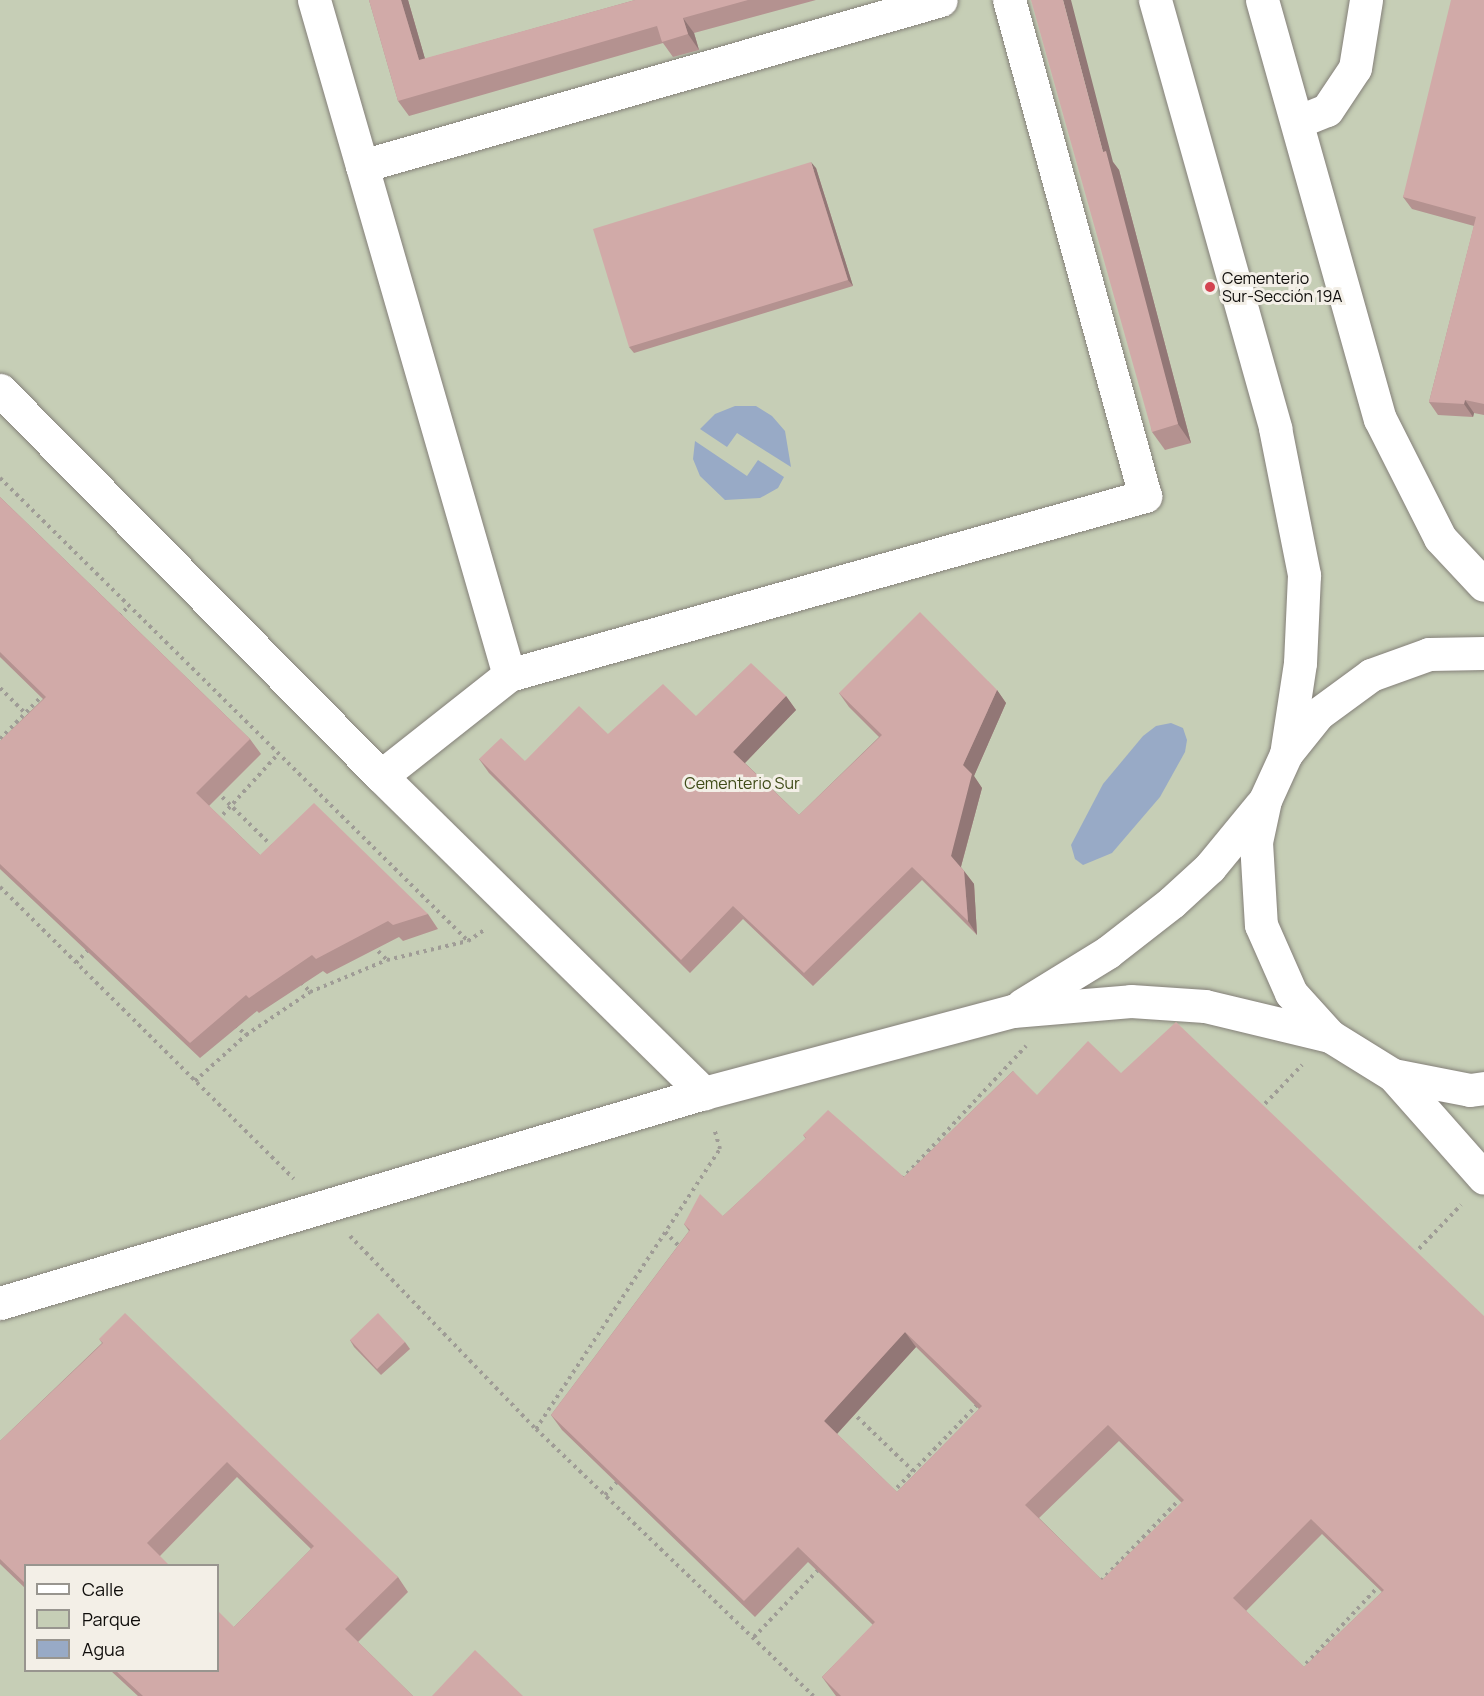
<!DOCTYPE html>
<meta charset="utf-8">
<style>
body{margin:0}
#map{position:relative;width:1484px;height:1696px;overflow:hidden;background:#e6e2da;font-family:Manrope,sans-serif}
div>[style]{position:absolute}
.green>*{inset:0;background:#c6ceb6}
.water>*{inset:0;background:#98aac6}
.path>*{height:4px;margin-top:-2px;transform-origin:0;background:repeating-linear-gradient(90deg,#9f9c96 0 3px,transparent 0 7.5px)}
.roads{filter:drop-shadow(0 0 2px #848079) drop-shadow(0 0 2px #848079)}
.minor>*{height:33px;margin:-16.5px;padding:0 16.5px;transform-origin:16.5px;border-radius:16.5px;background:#fff}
.wall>*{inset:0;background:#b49290}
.shaded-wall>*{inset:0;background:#927776}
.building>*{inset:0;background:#d1aaa8}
.dots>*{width:16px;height:16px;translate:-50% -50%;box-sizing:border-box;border:3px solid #f3efe7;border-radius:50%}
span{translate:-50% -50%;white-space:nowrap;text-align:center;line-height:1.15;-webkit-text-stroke:6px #f3efe7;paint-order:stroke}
.poi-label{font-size:16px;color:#0f0d0b}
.left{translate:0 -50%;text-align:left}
.park-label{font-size:16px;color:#3f4b18}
.legend{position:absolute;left:24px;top:1564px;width:195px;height:108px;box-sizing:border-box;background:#f3efe7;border:2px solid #98958f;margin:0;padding:8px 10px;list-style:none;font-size:18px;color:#0f0d0b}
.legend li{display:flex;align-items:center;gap:12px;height:30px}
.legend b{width:30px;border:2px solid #98958f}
</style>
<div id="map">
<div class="green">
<i style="clip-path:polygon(evenodd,0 0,1484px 0,1484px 1696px,0 1696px,0 0,26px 1566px,218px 1566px,218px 1670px,26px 1670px,26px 1566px)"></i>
</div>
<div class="water">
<i style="clip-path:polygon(735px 406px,756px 406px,772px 416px,785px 431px,791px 467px,737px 433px,727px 447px,700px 429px,715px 414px)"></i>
<i style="clip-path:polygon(695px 441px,747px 476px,758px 460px,784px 477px,778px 488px,760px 498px,725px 500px,700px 476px,693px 459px)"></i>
<i style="clip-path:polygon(1171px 723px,1183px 728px,1187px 740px,1185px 752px,1160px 797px,1112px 853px,1083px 865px,1075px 859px,1071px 845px,1103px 784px,1143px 736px,1156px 726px)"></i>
</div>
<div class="path">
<i style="left:0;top:478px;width:658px;rotate:44.69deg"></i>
<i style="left:119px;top:616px;width:14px;rotate:-45deg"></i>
<i style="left:0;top:688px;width:41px;rotate:45deg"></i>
<i style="left:0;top:739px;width:62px;rotate:-45.7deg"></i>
<i style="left:217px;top:792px;width:80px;rotate:44.5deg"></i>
<i style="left:218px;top:820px;width:89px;rotate:-47.7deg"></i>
<i style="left:0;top:887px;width:414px;rotate:44.8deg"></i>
<i style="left:373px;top:946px;width:20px;rotate:45deg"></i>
<i style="left:76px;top:963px;width:21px;rotate:-47deg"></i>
<i style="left:301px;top:982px;width:13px;rotate:48deg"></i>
<i style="left:235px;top:1025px;width:15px;rotate:42deg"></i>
<i style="left:195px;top:1081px;width:69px;rotate:-42deg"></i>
<i style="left:246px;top:1035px;width:77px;rotate:-33.9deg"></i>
<i style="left:310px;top:992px;width:83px;rotate:-22.6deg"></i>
<i style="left:387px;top:960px;width:83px;rotate:-13.2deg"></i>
<i style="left:468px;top:941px;width:22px;rotate:-34deg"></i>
<i style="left:1260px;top:1109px;width:61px;rotate:-46.3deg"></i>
<i style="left:902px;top:1179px;width:182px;rotate:-47deg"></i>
<i style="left:665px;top:1232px;width:24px;rotate:45deg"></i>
<i style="left:350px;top:1236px;width:268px;rotate:46.1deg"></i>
<i style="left:536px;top:1429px;width:385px;rotate:43.9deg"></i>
<i style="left:1414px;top:1254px;width:68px;rotate:-46.2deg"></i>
<i style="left:852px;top:1412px;width:85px;rotate:44deg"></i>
<i style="left:536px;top:1429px;width:335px;rotate:-56.7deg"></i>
<i style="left:720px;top:1149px;width:22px;rotate:-106deg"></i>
<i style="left:892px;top:1493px;width:125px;rotate:-46deg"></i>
<i style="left:605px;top:1495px;width:22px;rotate:-47deg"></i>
<i style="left:1101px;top:1581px;width:115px;rotate:-46.1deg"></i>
<i style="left:754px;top:1637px;width:97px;rotate:-46.3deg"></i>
<i style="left:1301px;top:1669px;width:115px;rotate:-46.8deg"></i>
</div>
<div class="roads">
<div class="minor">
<i style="left:314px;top:0;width:703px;rotate:73.89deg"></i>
<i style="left:509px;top:675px;width:163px;rotate:141.7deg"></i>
<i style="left:1155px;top:0;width:445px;rotate:74.3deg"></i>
<i style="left:1275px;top:428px;width:150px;rotate:78.8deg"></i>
<i style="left:1304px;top:575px;width:88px;rotate:92.6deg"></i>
<i style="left:1300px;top:663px;width:92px;rotate:98.7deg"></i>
<i style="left:1262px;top:0;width:435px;rotate:74.3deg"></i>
<i style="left:1380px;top:419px;width:133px;rotate:63.2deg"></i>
<i style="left:1440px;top:538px;width:64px;rotate:46.9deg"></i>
<i style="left:1297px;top:122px;width:32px;rotate:-22deg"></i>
<i style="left:1327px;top:110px;width:50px;rotate:-56.3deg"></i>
<i style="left:1355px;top:68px;width:69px;rotate:-80.8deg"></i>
<i style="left:362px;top:166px;width:602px;rotate:-16deg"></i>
<i style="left:0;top:390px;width:542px;rotate:45.37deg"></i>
<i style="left:381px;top:776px;width:453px;rotate:44.5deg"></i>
<i style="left:1484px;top:653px;width:55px;rotate:179deg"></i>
<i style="left:1429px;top:654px;width:62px;rotate:160.1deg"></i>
<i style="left:1371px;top:675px;width:66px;rotate:143.7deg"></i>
<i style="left:1318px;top:714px;width:51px;rotate:128.7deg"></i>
<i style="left:1286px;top:754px;width:51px;rotate:114.5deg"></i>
<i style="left:1265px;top:800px;width:43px;rotate:102.1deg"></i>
<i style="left:1256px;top:842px;width:83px;rotate:86.6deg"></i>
<i style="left:1261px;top:925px;width:74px;rotate:66.2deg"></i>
<i style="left:1291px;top:993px;width:58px;rotate:47.8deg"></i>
<i style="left:1330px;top:1036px;width:74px;rotate:31.8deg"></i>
<i style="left:1393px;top:1075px;width:137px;rotate:48.5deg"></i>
<i style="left:509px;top:675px;width:661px;rotate:-15.72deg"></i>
<i style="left:1145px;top:496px;width:514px;rotate:-105.33deg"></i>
<i style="left:1022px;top:1005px;width:101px;rotate:-31.6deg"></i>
<i style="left:1108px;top:952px;width:81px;rotate:-38deg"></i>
<i style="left:1172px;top:902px;width:52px;rotate:-42.6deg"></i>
<i style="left:1210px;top:867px;width:80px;rotate:-50.6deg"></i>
<i style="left:1393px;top:1075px;width:78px;rotate:11deg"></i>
<i style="left:1470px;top:1090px;width:14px;rotate:-8deg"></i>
<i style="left:0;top:1303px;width:735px;rotate:-16.61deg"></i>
<i style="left:704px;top:1093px;width:320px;rotate:-14.9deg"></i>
<i style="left:1013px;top:1011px;width:118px;rotate:-4.8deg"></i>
<i style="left:1131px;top:1001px;width:74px;rotate:3.9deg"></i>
<i style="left:1205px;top:1006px;width:129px;rotate:13.5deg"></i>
</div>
</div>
<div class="wall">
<i style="clip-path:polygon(369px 0,408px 0,425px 59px,635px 0,816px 0,694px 33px,699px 50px,673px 57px,663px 43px,409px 116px,398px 101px)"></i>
<i style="clip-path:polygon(1484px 0,1484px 415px,1474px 413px,1473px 417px,1438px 415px,1429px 402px,1474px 226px,1412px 209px,1403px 197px)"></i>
<i style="clip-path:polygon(1113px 162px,1119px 170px,1191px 443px,1165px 450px,1152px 432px)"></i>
<i style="clip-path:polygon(816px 168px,853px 286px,634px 353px,629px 347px)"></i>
<i style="clip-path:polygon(0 497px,250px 739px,261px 754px,209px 806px,260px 855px,428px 914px,438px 929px,403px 941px,399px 937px,327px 974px,323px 971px,259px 1013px,257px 1011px,200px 1058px,0 869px,0 741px,43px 699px,0 657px)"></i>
<i style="clip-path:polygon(997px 690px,1006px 703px,974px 776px,982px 788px,961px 867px,974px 884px,977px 935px,922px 880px,813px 986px,743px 919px,690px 973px,489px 773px,479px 759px,525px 761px,608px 734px,696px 716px,786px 696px,796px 710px,745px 763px,799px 815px,879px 737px,849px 707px,839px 693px)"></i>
<i style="clip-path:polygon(evenodd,1013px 1071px,1484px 1696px,836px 1696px,822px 1677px,873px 1625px,808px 1562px,755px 1617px,562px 1430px,551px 1415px,689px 1231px,684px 1224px,723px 1216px,806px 1139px,803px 1135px,904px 1177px,1013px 1071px,916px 1347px,979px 1409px,897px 1492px,837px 1434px,916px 1347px,1013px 1071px,1119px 1441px,1182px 1503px,1102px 1580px,1039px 1518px,1119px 1441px,1013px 1071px,1322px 1534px,1382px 1592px,1304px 1667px,1246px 1611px,1322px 1534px)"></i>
<i style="clip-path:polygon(99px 1339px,398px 1577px,408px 1592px,358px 1642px,413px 1696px,138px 1696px,111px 1671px,218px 1671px,234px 1627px,311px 1549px,237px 1477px,160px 1556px,26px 1566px,26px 1589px,0 1564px,0 1441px,102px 1343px)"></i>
<i style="clip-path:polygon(350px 1340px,405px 1342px,410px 1349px,381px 1375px,354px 1347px)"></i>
</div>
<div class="shaded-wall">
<i style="clip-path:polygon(401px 0,408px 0,430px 76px,419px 60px)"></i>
<i style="clip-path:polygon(1063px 0,1071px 0,1113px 162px,1119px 170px,1191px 443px,1178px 424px,1103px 152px)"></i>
<i style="clip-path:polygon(683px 18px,694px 33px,699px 50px,688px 34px)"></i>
<i style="clip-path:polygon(811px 162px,816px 168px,853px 286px,848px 280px)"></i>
<i style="clip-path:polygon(1465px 400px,1474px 413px,1473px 417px,1464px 404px)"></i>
<i style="clip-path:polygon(997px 690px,1006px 703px,974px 776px,982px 788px,960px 870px,951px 856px,963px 765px)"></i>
<i style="clip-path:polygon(786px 696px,796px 710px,743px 765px,733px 752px)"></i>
<i style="clip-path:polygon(964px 871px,974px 884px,977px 935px,968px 921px)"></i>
<i style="clip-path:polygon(905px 1332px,916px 1347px,835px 1436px,824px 1421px)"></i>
</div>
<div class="building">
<i style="clip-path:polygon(369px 0,401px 0,419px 60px,635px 0,748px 0,683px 18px,688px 34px,662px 42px,657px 26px,398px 101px)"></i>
<i style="clip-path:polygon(1031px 0,1063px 0,1103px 152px,1106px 151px,1178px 424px,1152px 432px)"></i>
<i style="clip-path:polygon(1451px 0,1484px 0,1484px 404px,1465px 400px,1464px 404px,1429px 402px,1476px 217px,1403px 197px)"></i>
<i style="clip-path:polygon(811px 162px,848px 280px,629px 347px,593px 229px)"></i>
<i style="clip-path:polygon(0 497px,250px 739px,196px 793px,260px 855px,314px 803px,428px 914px,393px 925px,388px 921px,316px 959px,312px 955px,249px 998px,246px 995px,190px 1043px,0 864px,0 741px,46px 697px,0 652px)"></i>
<i style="clip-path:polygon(920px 612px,997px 690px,963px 765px,972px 774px,951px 856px,964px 871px,968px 921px,912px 867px,804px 973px,733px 906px,681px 960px,479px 759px,501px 738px,525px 761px,579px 706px,608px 734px,663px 684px,696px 716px,751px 663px,786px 696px,733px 752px,799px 815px,882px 735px,839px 693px)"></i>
<i style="clip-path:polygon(evenodd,1176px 1022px,1484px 1316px,1484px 1696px,841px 1696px,822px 1677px,875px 1622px,798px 1547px,744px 1601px,551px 1415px,690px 1230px,684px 1224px,700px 1194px,723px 1216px,806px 1138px,803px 1135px,828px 1110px,904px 1177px,1013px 1071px,1037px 1095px,1088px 1041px,1121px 1073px,1176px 1022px,905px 1332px,982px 1406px,897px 1492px,824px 1421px,905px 1332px,1176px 1022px,1108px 1425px,1184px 1500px,1102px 1580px,1025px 1505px,1108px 1425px,1176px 1022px,1311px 1519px,1384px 1590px,1304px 1667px,1233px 1598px,1311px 1519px)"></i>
<i style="clip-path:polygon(125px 1313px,398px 1577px,345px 1629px,413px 1696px,143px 1696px,116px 1671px,218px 1671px,218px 1611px,234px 1627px,314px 1546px,227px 1462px,147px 1543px,170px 1566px,26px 1566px,26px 1584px,0 1559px,0 1441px,103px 1343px,99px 1339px)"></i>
<i style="clip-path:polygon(378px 1313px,405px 1342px,377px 1369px,350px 1340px)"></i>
<i style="clip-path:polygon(475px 1650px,523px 1696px,432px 1696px)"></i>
</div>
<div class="dots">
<i style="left:1210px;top:287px;background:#d34350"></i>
</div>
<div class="poi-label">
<span class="left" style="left:1222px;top:287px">Cementerio<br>Sur-Sección 19A</span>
</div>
<div class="park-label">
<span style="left:742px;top:783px">Cementerio Sur</span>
</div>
<ul class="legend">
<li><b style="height:8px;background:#fff"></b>Calle</li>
<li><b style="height:16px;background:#c6ceb6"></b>Parque</li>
<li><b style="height:16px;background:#98aac6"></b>Agua</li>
</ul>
</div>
